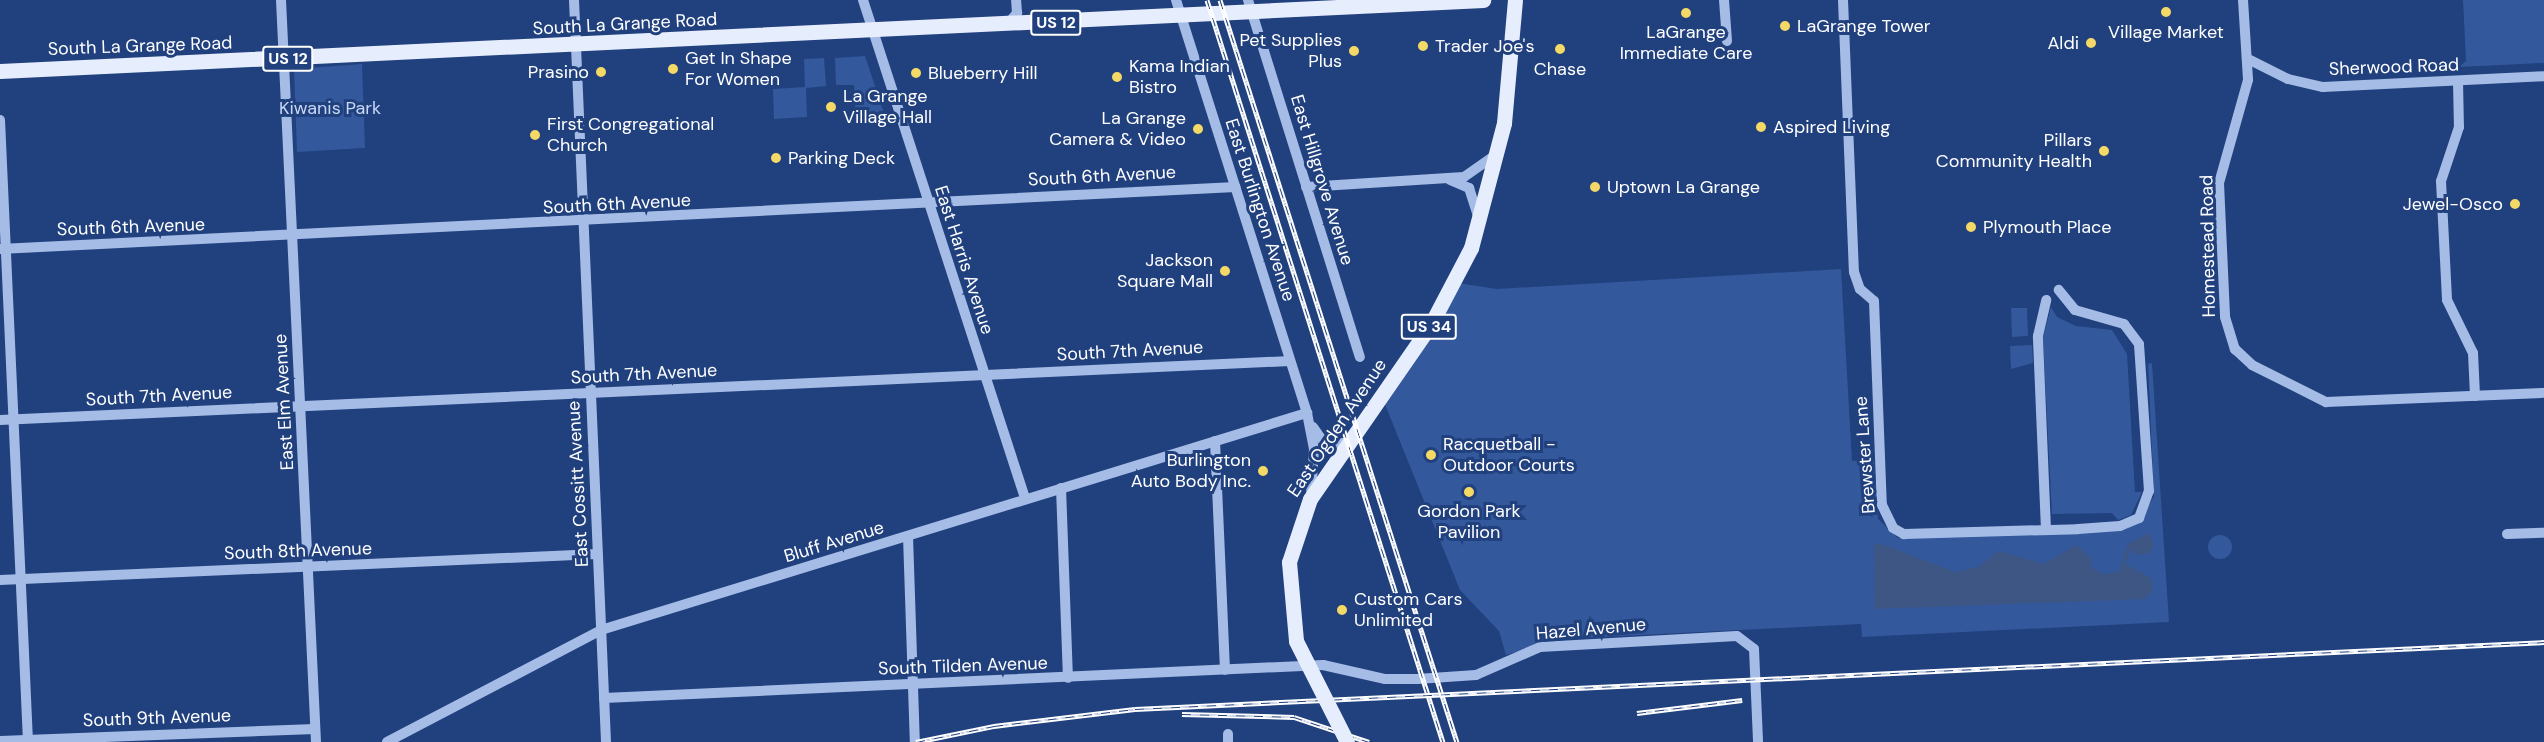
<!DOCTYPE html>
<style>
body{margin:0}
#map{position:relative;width:2544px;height:742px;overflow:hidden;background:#21407e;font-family:"DM Sans",sans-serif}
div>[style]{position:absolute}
.green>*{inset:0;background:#33589c}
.round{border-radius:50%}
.water>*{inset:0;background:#3e5684}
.minor>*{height:10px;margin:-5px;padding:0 5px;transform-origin:5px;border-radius:5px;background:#a5bce7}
.major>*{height:15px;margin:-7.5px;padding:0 7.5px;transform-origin:7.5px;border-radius:7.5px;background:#e6edfd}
.rail>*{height:5px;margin-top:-2.5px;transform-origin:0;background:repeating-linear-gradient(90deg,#21407e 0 9px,#fff 0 18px);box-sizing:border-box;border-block:2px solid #fff}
.major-bridge>*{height:15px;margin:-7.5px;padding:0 7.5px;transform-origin:7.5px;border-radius:7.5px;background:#e6edfd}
.dots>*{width:16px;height:16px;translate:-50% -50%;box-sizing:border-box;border:3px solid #21407e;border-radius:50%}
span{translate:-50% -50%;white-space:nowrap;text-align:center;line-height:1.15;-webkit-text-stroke:6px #21407e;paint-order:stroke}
.shield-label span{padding:2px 4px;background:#21407e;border:2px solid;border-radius:4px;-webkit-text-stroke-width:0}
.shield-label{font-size:16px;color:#fff;font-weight:700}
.street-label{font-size:18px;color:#fff}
.poi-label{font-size:18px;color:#fff}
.left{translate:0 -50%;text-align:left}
.right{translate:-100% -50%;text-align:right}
.park-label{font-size:18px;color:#c8d8f5}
</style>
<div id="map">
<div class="green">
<i style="clip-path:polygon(2463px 0,2544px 0,2544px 63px,2459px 67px,2466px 61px)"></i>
<i style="clip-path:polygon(865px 56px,887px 122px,856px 123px,854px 85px,836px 85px,835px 58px)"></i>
<i style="clip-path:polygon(824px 58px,826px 86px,806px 88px,807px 117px,774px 119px,773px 89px,805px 87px,804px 59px)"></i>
<i style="clip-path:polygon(362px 64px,365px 148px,297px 152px,294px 69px)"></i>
<i style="clip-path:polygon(1841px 269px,1852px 461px,1874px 460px,1878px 519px,1898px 538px,2134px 526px,2154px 497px,2148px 364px,2152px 363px,2169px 622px,1862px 637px,1861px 624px,1560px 639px,1506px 655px,1499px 631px,1460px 590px,1382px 397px,1457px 283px,1497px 289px)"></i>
<i style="clip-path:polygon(2051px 307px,2057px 317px,2076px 326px,2112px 330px,2127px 354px,2135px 492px,2142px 492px,2131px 515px,2118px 520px,2112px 513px,2052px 514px,2043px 338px)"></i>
<i style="clip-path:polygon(2011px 308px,2027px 308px,2028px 336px,2012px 337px)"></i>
<i style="clip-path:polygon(2032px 345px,2033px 363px,2011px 369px,2010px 346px)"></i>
<i class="round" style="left:2208px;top:535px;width:24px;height:24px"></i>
</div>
<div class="water">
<i style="clip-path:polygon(2149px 533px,2154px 545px,2150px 553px,2135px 555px,2132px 548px,2125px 564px,2151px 578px,2153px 589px,2145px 599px,1875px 609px,1874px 545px,1879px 543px,1955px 572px,1978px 567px,1999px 551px,2044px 564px,2076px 545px,2090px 557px,2092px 568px,2105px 575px,2120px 570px,2128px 544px)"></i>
</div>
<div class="minor">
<i style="left:281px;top:0;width:743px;rotate:87.3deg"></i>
<i style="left:574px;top:0;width:743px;rotate:87.53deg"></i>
<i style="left:863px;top:0;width:524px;rotate:71.98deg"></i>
<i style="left:1176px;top:0;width:433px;rotate:72.4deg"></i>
<i style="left:1307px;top:413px;width:37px;rotate:79deg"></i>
<i style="left:1314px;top:449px;width:46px;rotate:93.7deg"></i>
<i style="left:1248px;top:0;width:374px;rotate:72.6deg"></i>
<i style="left:1724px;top:0;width:41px;rotate:85.8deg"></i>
<i style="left:1843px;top:0;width:272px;rotate:87.7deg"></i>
<i style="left:1854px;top:272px;width:18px;rotate:71deg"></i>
<i style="left:1860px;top:289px;width:18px;rotate:41deg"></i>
<i style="left:1874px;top:301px;width:204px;rotate:87.8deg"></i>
<i style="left:1882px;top:505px;width:25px;rotate:64deg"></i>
<i style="left:1893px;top:528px;width:13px;rotate:29deg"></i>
<i style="left:1904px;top:534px;width:174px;rotate:-1.6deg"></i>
<i style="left:2078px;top:529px;width:42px;rotate:-4.1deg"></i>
<i style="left:2120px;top:526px;width:21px;rotate:-23deg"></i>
<i style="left:2139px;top:518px;width:29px;rotate:-70deg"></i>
<i style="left:2149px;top:491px;width:147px;rotate:-93.9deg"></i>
<i style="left:2139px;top:344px;width:25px;rotate:-127deg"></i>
<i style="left:2124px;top:324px;width:51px;rotate:-164.1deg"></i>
<i style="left:2075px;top:310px;width:26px;rotate:-129deg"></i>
<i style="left:2243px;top:0;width:80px;rotate:86.4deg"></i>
<i style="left:2248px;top:80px;width:107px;rotate:105.7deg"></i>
<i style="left:2219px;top:183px;width:134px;rotate:87.4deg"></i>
<i style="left:2225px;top:317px;width:34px;rotate:73deg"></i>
<i style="left:2235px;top:349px;width:23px;rotate:43deg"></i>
<i style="left:2252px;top:365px;width:83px;rotate:26.6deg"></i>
<i style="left:2326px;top:402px;width:218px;rotate:-2.4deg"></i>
<i style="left:1007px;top:25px;width:16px;rotate:-50deg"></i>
<i style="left:1017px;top:13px;width:13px;rotate:-94deg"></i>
<i style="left:2250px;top:60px;width:42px;rotate:26.6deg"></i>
<i style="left:2288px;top:79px;width:36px;rotate:13deg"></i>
<i style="left:2323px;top:87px;width:221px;rotate:-2.8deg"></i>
<i style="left:2458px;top:81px;width:46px;rotate:88.8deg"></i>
<i style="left:2459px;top:127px;width:57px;rotate:108.4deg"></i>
<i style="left:2441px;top:181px;width:119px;rotate:87.1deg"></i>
<i style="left:2447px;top:300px;width:59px;rotate:63.9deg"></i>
<i style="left:2473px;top:353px;width:43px;rotate:87.3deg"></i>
<i style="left:0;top:120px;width:623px;rotate:87.42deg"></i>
<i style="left:1450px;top:180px;width:21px;rotate:23deg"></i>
<i style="left:1469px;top:188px;width:29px;rotate:72deg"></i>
<i style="left:1306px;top:187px;width:158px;rotate:-3.6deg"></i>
<i style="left:1464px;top:177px;width:37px;rotate:-35deg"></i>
<i style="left:0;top:249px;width:1237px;rotate:-2.87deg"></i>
<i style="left:0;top:420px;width:1291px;rotate:-2.62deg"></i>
<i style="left:1313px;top:427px;width:21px;rotate:55deg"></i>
<i style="left:1325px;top:444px;width:22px;rotate:-3deg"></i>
<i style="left:1215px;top:441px;width:229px;rotate:87.5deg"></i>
<i style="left:1061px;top:488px;width:190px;rotate:87.9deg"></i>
<i style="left:2046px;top:530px;width:194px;rotate:-92.4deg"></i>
<i style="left:2038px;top:336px;width:37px;rotate:-77deg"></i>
<i style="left:2507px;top:534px;width:37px;rotate:-2deg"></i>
<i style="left:908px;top:536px;width:206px;rotate:88.1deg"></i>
<i style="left:0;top:580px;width:598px;rotate:-2.49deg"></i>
<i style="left:604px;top:698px;width:720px;rotate:-2.63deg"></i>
<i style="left:1323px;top:665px;width:64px;rotate:12.7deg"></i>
<i style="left:1385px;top:679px;width:32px"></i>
<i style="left:1417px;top:679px;width:59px;rotate:-3.9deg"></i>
<i style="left:1476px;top:675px;width:70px;rotate:-23.6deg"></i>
<i style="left:1540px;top:647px;width:197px;rotate:-3.2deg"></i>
<i style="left:1737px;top:636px;width:21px;rotate:37deg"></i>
<i style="left:1754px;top:649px;width:93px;rotate:87.5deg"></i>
<i style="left:1228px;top:734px;width:8px;rotate:90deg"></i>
<i style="left:0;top:741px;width:315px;rotate:-2.2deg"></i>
<i style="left:387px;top:742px;width:242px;rotate:-27.6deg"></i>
<i style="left:601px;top:630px;width:739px;rotate:-17.09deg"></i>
</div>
<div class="major">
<i style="left:0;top:71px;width:1485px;rotate:-2.74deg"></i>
<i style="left:1289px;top:562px;width:66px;rotate:-71.6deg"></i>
<i style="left:1310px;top:499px;width:211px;rotate:-55.3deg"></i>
<i style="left:1430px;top:326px;width:88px;rotate:-62.3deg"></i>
<i style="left:1471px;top:248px;width:129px;rotate:-75.2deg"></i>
<i style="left:1504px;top:123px;width:123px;rotate:-84.9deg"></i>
</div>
<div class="rail">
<i style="left:1207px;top:0;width:779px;rotate:72.36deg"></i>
<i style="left:1220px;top:0;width:779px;rotate:72.29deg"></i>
<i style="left:1637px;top:713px;width:106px;rotate:-7.1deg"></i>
<i style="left:1182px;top:714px;width:112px;rotate:1.5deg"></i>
<i style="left:1294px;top:717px;width:79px;rotate:18.4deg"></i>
<i style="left:916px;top:742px;width:80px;rotate:-11.6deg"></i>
<i style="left:994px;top:726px;width:142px;rotate:-6.9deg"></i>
<i style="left:1135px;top:709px;width:1411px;rotate:-2.72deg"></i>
</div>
<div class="major-bridge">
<i style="left:1289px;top:562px;width:79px;rotate:84.9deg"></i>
<i style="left:1296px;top:641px;width:113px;rotate:63.2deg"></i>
</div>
<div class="dots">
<i style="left:2166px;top:12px;background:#f4d966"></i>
<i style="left:1686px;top:13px;background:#f4d966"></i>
<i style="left:1785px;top:26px;background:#f4d966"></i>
<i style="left:2091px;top:43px;background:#f4d966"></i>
<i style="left:1423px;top:46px;background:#f4d966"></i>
<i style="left:1560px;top:49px;background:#f4d966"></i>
<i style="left:1354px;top:51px;background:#f4d966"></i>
<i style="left:673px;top:69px;background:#f4d966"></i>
<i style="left:601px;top:72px;background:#f4d966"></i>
<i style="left:916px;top:73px;background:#f4d966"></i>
<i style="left:1117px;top:77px;background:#f4d966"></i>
<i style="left:831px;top:107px;background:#f4d966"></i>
<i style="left:1761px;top:127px;background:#f4d966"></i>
<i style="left:1198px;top:129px;background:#f4d966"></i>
<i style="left:535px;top:135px;background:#f4d966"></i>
<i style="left:2104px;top:151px;background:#f4d966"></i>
<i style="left:776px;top:158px;background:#f4d966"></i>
<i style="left:1595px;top:187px;background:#f4d966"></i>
<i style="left:2515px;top:204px;background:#f4d966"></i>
<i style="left:1971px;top:227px;background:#f4d966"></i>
<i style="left:1225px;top:271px;background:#f4d966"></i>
<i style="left:1431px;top:455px;background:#f4d966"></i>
<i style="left:1263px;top:471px;background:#f4d966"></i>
<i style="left:1469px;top:492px;background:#f4d966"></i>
<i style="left:1342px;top:610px;background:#f4d966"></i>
</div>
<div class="shield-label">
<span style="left:1056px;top:23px">US 12</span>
<span style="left:288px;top:59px">US 12</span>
<span style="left:1429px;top:327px">US 34</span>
</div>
<div class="street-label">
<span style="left:625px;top:24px;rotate:-3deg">South La Grange Road</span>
<span style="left:140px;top:46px;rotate:-2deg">South La Grange Road</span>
<span style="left:2394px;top:67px;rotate:-2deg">Sherwood Road</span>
<span style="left:1102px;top:176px;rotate:-3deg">South 6th Avenue</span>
<span style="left:1322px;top:180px;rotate:73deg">East Hillgrove Avenue</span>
<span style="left:617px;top:204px;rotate:-3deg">South 6th Avenue</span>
<span style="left:1260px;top:210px;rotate:72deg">East Burlington Avenue</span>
<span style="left:131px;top:227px;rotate:-2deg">South 6th Avenue</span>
<span style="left:2208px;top:246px;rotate:-91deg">Homestead Road</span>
<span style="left:964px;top:260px;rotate:72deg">East Harris Avenue</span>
<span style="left:1130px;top:351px;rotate:-3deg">South 7th Avenue</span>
<span style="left:644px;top:374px;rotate:-3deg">South 7th Avenue</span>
<span style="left:159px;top:396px;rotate:-3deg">South 7th Avenue</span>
<span style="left:284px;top:402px;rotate:-93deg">East Elm Avenue</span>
<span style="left:1337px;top:428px;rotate:-56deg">East Ogden Avenue</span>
<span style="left:1865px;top:455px;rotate:-94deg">Brewster Lane</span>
<span style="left:578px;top:484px;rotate:-93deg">East Cossitt Avenue</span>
<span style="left:834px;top:542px;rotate:-17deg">Bluff Avenue</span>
<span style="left:298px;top:551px;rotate:-2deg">South 8th Avenue</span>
<span style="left:1591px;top:629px;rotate:-5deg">Hazel Avenue</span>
<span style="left:963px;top:666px;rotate:-2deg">South Tilden Avenue</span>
<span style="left:157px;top:718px;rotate:-2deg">South 9th Avenue</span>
</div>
<div class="poi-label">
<span class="left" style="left:1797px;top:26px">LaGrange Tower</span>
<span style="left:2166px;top:32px">Village Market</span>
<span style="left:1686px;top:43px">LaGrange<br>Immediate Care</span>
<span class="right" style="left:1342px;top:51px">Pet Supplies<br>Plus</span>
<span class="right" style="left:2079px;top:43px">Aldi</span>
<span class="left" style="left:1435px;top:46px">Trader Joe's</span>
<span class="left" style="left:685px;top:69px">Get In Shape<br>For Women</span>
<span class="left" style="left:1129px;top:77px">Kama Indian<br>Bistro</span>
<span style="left:1560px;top:69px">Chase</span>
<span class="right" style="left:589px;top:72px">Prasino</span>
<span class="left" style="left:928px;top:73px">Blueberry Hill</span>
<span class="left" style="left:843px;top:107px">La Grange<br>Village Hall</span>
<span class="right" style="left:1186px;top:129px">La Grange<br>Camera &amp; Video</span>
<span class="left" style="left:547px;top:135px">First Congregational<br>Church</span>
<span class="left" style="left:1773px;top:127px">Aspired Living</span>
<span class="right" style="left:2092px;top:151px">Pillars<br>Community Health</span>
<span class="left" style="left:788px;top:158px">Parking Deck</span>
<span class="left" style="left:1607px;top:187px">Uptown La Grange</span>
<span class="right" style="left:2503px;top:204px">Jewel-Osco</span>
<span class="left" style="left:1983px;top:227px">Plymouth Place</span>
<span class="right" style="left:1213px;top:271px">Jackson<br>Square Mall</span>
<span class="left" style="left:1443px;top:455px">Racquetball -<br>Outdoor Courts</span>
<span class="right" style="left:1251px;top:471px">Burlington<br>Auto Body Inc.</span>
<span style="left:1469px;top:522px">Gordon Park<br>Pavilion</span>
<span class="left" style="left:1354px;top:610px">Custom Cars<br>Unlimited</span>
</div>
<div class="park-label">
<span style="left:330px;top:108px">Kiwanis Park</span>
</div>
</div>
